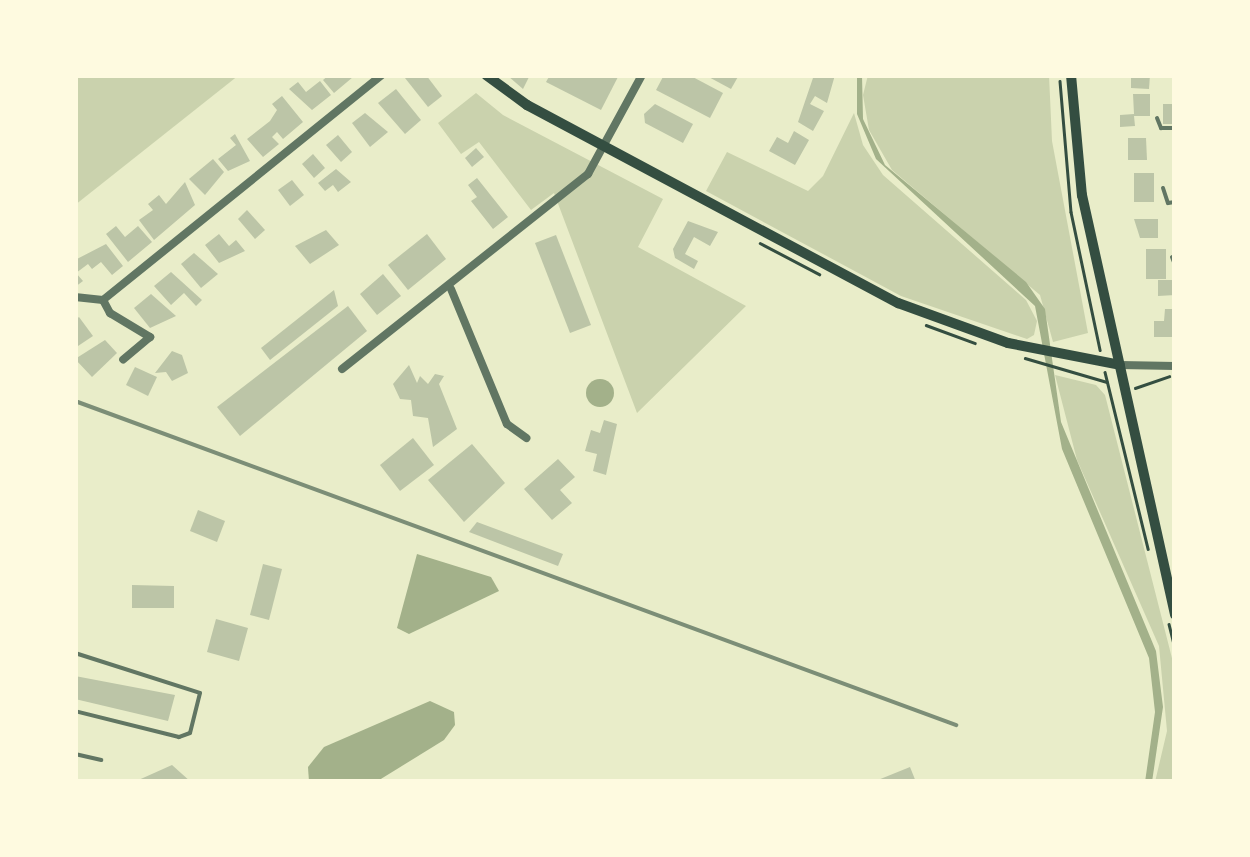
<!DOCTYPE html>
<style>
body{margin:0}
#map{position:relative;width:1250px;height:857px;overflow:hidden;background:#e9edc9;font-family:"Alegreya Sans",sans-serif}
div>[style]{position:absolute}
.green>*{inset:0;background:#cad2ad}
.water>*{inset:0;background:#a3b18a}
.round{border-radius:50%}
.building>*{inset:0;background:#bcc5a7}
.path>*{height:2.5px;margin:-1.25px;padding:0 1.25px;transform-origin:1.25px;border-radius:1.25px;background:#344e41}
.service>*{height:4px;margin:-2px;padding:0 2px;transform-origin:2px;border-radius:2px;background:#617663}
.minor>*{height:8px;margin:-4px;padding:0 4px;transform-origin:4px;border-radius:4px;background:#617663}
.secondary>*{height:10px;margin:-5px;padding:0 5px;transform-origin:5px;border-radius:5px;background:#344e41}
.rail>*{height:4px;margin:-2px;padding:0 2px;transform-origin:2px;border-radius:2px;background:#7c8e77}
span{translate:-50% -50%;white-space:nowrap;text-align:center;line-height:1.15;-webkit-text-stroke:9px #fefae0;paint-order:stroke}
.frame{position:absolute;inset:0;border:78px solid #fefae0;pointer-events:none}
</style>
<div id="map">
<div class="green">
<i style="clip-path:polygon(75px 75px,239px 75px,75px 205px)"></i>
<i style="clip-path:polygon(868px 75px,1049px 75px,1052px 141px,1088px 333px,1053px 342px,1040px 295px,892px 170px,869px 130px,863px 95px)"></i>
<i style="clip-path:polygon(476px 93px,503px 115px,663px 199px,638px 247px,746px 306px,637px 413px,554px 193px,531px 210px,479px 142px,461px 154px,438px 123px)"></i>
<i style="clip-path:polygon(854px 113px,863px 145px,883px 175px,1026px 300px,1037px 321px,1034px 335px,1027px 339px,901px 296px,706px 191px,727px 152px,808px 191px,823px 176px)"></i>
<i style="clip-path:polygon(1055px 375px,1096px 385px,1105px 395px,1175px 670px,1175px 782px,1155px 782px,1167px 731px,1159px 646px,1077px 460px)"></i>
</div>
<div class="water">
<i style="clip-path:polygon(857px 75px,862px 75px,863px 119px,885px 165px,1026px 282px,1045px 309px,1061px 422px,1156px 651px,1163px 707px,1152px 782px,1145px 782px,1155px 712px,1149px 658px,1062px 449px,1035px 306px,876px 159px,857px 114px)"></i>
<i class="round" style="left:586px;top:379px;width:28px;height:28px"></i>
<i style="clip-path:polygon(417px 554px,491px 577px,499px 591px,409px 634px,397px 628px)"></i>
<i style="clip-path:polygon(430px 701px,454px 712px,455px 725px,444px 740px,376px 782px,309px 782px,308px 767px,324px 747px)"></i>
</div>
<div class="building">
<i style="clip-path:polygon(329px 75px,351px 75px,353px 77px,334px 93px,323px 80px)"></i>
<i style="clip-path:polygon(426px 75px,442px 96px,428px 107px,405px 78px)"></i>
<i style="clip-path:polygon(507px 75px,530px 75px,523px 89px)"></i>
<i style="clip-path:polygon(550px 75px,619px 75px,601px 110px,546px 82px)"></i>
<i style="clip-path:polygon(664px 75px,689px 75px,723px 93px,710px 118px,656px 90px)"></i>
<i style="clip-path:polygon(705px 75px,739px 75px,731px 89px)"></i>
<i style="clip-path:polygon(814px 75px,835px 75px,827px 103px,815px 96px,810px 104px,824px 111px,813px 131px,798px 122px)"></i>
<i style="clip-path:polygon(1131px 75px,1150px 75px,1149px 89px,1131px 88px)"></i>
<i style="clip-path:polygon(320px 81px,331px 95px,312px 110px,289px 89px,298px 82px,306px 92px)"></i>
<i style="clip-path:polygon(396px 89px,421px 120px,405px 134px,378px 103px)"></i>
<i style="clip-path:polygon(1133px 94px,1150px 94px,1150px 116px,1134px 116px,1135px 126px,1120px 127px,1120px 115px,1134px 114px)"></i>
<i style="clip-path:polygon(282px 96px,303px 122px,283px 139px,277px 132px,272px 137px,279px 144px,263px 157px,247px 139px,270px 121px,277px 110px,272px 104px)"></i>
<i style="clip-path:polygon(655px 104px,693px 124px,683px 143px,645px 123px,644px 114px)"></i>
<i style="clip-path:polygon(1163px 104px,1175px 104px,1175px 124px,1163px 124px)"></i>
<i style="clip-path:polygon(365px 113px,388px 132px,370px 147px,352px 123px)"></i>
<i style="clip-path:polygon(794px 131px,809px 140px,795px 165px,769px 151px,777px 137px,788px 143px)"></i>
<i style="clip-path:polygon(235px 134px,250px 161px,228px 171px,218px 159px,236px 145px,230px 138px)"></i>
<i style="clip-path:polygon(338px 135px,352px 152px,341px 162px,326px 145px)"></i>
<i style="clip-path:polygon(1128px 138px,1146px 138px,1147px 160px,1128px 160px)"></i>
<i style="clip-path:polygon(476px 148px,484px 157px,472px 167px,465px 158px)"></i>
<i style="clip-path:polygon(313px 154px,325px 168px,314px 178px,302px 164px)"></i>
<i style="clip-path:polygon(213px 159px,224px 172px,205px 195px,189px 179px)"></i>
<i style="clip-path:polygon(336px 169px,351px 182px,338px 192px,333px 185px,325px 191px,318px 183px)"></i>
<i style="clip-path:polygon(1134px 173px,1154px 173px,1154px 202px,1134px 202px)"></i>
<i style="clip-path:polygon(477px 178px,508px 217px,493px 229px,471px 201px,477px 197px,468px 185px)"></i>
<i style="clip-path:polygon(292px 180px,304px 195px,290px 206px,278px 190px)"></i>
<i style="clip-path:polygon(185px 182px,195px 205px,154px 240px,139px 220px,153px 210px,148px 204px,159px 195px,166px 204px)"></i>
<i style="clip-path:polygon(247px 210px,265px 230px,255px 239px,238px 219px)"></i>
<i style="clip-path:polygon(1134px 219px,1158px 219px,1158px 238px,1140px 238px)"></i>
<i style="clip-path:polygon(688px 221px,718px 232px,710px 246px,694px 237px,685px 254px,698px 261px,694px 269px,675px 258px,673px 249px)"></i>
<i style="clip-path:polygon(116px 226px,125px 237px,138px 226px,152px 242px,128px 262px,106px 234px)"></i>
<i style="clip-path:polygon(326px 230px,339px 245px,310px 264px,295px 246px)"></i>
<i style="clip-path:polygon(219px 234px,229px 246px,236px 240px,245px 251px,219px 263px,205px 245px)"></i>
<i style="clip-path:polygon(427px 234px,446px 259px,408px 290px,388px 265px)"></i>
<i style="clip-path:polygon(556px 235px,591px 325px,570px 333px,535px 243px)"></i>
<i style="clip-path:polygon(106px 244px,123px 266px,112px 275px,101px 262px,92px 269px,88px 264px,76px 273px,83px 281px,75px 287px,75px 260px)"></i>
<i style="clip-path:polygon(1146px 249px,1166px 249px,1166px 279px,1146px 279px)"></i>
<i style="clip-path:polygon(194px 253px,218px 274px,201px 288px,181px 264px)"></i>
<i style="clip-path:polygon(171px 272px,202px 300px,196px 306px,184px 293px,171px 305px,154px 286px)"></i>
<i style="clip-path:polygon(383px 274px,401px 296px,377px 315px,360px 294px)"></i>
<i style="clip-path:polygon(1158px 280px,1175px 280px,1175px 295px,1158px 296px)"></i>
<i style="clip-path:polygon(334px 290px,338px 306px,270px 360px,261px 348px)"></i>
<i style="clip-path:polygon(151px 294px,176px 316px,150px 328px,134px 308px)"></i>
<i style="clip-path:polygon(348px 306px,367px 331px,240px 436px,217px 407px)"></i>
<i style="clip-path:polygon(1165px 309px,1175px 309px,1175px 337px,1154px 337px,1154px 321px,1164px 321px)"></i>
<i style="clip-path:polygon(79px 317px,93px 336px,75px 348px,75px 320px)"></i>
<i style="clip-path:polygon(105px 340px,117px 353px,92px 377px,75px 359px)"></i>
<i style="clip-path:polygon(172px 351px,182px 355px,188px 373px,172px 381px,166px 372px,155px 373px)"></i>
<i style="clip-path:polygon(409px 365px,417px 383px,420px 376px,428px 384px,435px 374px,444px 376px,439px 384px,457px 429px,433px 447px,428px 418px,413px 416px,411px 400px,400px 399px,393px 384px)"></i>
<i style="clip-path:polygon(135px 367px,157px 377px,148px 396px,126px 385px)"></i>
<i style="clip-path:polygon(604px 420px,617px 424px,606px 475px,593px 471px,597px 454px,585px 451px,591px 430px,600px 433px)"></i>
<i style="clip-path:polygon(413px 438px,434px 465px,400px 491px,380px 465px)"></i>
<i style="clip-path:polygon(472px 444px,505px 483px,464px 522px,428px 480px)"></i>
<i style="clip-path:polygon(558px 459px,575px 477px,560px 490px,572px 503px,552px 520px,524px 489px)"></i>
<i style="clip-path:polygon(198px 510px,225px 521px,217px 542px,190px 531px)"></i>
<i style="clip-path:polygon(477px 522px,563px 554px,558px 566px,469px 532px)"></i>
<i style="clip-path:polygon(263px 564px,282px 569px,269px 620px,250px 615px)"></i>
<i style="clip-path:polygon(132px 585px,174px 586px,174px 608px,132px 608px)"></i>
<i style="clip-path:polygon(216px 619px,248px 628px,239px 661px,207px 652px)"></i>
<i style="clip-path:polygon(75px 676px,175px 695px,168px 721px,75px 699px)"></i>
<i style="clip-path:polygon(172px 765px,191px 782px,134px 782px)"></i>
<i style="clip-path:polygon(910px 767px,916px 782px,873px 782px)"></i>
</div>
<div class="path">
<i style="left:1060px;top:81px;width:131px;rotate:85.2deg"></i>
<i style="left:1071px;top:212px;width:141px;rotate:78.1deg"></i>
<i style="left:760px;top:243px;width:67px;rotate:27.7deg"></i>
<i style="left:926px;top:325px;width:52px;rotate:20.2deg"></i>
<i style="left:1025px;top:358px;width:85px;rotate:16.3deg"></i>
<i style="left:1105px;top:372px;width:182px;rotate:76.3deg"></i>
<i style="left:1135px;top:388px;width:36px;rotate:-19deg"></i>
<i style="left:1169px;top:624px;width:25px;rotate:76deg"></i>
</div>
<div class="service">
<i style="left:1157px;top:118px;width:11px;rotate:68deg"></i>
<i style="left:1161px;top:128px;width:14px"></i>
<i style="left:1163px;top:188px;width:16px;rotate:72deg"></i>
<i style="left:1168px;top:203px;width:7px;rotate:-8deg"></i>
<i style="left:1172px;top:257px;width:9px;rotate:69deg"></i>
<i style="left:75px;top:653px;width:131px;rotate:17.7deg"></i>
<i style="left:200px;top:693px;width:41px;rotate:104deg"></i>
<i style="left:190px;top:733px;width:12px;rotate:160deg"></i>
<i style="left:179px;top:737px;width:107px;rotate:-166deg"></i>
<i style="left:75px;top:754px;width:27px;rotate:13deg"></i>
</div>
<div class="minor">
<i style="left:451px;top:289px;width:146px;rotate:67.5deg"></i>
<i style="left:507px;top:424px;width:24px;rotate:36deg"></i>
<i style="left:75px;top:297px;width:28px;rotate:6deg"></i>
<i style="left:103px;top:300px;width:358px;rotate:-38.9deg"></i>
<i style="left:103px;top:300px;width:15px;rotate:62deg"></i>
<i style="left:110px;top:313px;width:47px;rotate:31deg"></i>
<i style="left:150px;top:337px;width:35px;rotate:140deg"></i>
<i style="left:1120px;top:365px;width:55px;rotate:1deg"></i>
<i style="left:342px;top:369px;width:314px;rotate:-38.4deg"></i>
<i style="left:588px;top:174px;width:113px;rotate:-61.4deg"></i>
</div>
<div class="secondary">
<i style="left:486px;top:75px;width:51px;rotate:36.2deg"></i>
<i style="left:527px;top:105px;width:421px;rotate:28.1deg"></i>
<i style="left:898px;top:303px;width:117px;rotate:20deg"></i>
<i style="left:1008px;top:343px;width:114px;rotate:11.1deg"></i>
<i style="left:1071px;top:75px;width:121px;rotate:84.8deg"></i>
<i style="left:1082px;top:195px;width:430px;rotate:77.5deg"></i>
</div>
<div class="rail">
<i style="left:75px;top:401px;width:939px;rotate:20.19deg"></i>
</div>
<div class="frame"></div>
</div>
